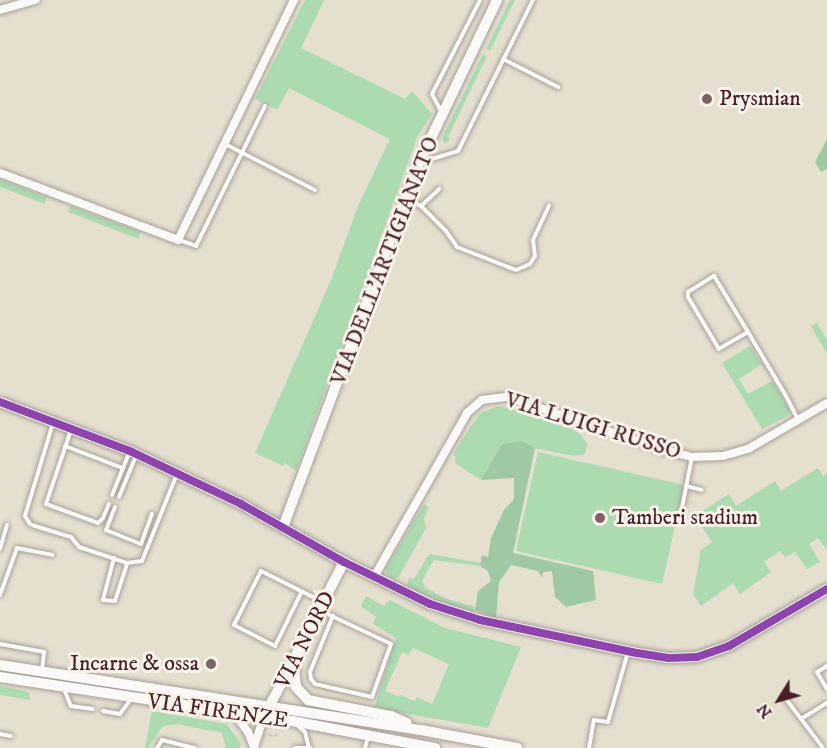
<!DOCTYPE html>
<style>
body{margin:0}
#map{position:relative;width:827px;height:748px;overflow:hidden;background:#e4dfcf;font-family:"IM FELL DW Pica",serif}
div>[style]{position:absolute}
.green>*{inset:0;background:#acdab1}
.forest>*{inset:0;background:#9fc8a4}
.path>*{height:1.5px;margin-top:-0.75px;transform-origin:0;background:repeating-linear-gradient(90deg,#cdc9c6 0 4.5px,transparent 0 9px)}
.roads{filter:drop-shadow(0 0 2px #a9a099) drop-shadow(0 0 2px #a9a099)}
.lane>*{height:4px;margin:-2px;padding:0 2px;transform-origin:2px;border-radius:2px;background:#fbfaf8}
.street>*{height:8px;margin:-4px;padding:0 4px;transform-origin:4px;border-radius:4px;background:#fbfaf8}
.secondary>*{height:10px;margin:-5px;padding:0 5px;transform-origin:5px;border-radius:5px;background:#fbfaf8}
.bus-1>*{height:8px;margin:-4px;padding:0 4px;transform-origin:4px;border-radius:4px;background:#8e44ad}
.dots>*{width:16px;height:16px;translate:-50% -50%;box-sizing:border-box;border:3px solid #f7f3e8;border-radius:50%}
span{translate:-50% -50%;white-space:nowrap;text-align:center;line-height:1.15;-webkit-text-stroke:6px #f7f3e8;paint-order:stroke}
.poi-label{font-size:22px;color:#4a1f2b}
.left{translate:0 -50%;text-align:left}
.right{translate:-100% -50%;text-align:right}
.street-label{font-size:22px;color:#4a1f2b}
.north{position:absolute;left:749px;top:670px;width:60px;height:60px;-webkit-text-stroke:4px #f7f3e8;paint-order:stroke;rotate:233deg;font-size:16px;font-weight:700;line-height:24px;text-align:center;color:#4a1f2b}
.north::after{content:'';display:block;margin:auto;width:21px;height:27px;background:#4a1f2b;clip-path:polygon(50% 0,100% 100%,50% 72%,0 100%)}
</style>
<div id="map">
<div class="green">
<i style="clip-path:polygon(305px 0,324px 0,301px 48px,405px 99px,412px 91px,432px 114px,417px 137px,296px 471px,285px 463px,283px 466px,255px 453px,331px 280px,358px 206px,390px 139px,289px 88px,277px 110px,255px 99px)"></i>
<i style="clip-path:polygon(510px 0,515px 0,490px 51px,486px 49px)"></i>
<i style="clip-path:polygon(483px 54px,487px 56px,448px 137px,451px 139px,445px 144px,442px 138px)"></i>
<i style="clip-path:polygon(0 179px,46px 197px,45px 204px,0 187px)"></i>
<i style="clip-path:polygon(70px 206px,140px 232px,139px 239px,68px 212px)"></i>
<i style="clip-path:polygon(817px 323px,827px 340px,827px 354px,811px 326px)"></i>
<i style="clip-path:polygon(750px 346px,762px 364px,739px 379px,748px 394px,772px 381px,790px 410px,789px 415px,762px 429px,722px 363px)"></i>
<i style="clip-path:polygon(499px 406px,517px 410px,574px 430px,582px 436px,587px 444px,585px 454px,574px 456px,535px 448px,522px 441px,502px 444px,481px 480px,456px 464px,454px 452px,480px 413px)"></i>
<i style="clip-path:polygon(538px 452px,684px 485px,662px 584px,516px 551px)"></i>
<i style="clip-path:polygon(818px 468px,823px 476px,827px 473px,827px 550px,818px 538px,809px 544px,820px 562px,807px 569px,795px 552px,785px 557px,780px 551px,764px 562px,771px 572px,740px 594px,733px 583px,701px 606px,693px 594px,701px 550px,712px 542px,695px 516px,729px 494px,736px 506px,775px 481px,781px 491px)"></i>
<i style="clip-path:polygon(424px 504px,429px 507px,424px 519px,426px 528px,398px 578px,390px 578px,385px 570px)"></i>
<i style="clip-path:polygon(429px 554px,481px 563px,480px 566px,434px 560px,422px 581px,426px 588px,447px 599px,475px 607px,473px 613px,445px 605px,407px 586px,409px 578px,414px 579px)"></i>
<i style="clip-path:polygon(evenodd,366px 596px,384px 606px,390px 600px,445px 628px,521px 647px,488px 728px,374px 708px,396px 638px,373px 624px,376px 617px,361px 606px,366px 596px,413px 648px,449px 664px,432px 704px,417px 697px,415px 701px,400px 695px,399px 697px,385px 691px,402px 652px,409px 655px,413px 648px)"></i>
<i style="clip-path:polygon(0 686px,29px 692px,30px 700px,0 695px)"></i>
<i style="clip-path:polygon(152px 711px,227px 724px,241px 744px,239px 748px,226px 748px,222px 733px,178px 724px,163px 726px,148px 748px,145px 748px)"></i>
</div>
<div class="forest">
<i style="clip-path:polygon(827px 139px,827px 169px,821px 172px,815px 162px)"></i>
<i style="clip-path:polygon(522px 441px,535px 448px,513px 553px,593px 571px,596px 600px,566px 607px,555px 597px,552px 571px,543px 572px,542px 577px,538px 571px,511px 565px,499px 582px,496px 618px,475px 610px,478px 591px,491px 581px,488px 571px,480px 566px,482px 555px,488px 557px,491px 538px,504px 510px,514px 499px,514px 478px,481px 480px,502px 444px)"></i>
</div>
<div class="path">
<i style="left:269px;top:735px;width:5px;rotate:11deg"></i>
<i style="left:274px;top:736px;width:10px;rotate:-29deg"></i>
</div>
<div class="roads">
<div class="lane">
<i style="left:503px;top:59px;width:62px;rotate:27deg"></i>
<i style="left:441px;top:111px;width:19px;rotate:-118deg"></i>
<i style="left:432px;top:94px;width:106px;rotate:-62.9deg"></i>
<i style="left:225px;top:144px;width:101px;rotate:27.1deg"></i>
<i style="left:422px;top:162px;width:38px;rotate:-17deg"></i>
<i style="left:458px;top:151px;width:169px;rotate:-63.6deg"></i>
<i style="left:406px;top:199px;width:17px;rotate:25deg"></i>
<i style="left:421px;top:206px;width:35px;rotate:45deg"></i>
<i style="left:446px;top:231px;width:19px;rotate:55deg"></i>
<i style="left:457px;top:247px;width:63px;rotate:21.3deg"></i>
<i style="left:516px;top:270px;width:15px;rotate:-23deg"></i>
<i style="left:530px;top:264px;width:9px;rotate:-58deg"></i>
<i style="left:535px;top:256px;width:16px;rotate:-97deg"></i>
<i style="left:533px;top:240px;width:38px;rotate:-65deg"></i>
<i style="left:421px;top:206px;width:25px;rotate:-43deg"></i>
<i style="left:179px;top:240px;width:18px;rotate:19deg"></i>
<i style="left:196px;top:246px;width:156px;rotate:-63.8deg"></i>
<i style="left:748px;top:332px;width:34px;rotate:150deg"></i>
<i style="left:719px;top:349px;width:61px;rotate:-120.8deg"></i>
<i style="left:688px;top:297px;width:5px;rotate:-90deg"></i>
<i style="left:688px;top:292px;width:31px;rotate:-32deg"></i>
<i style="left:714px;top:276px;width:66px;rotate:58.7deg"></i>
<i style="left:748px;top:332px;width:74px;rotate:59.3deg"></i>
<i style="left:786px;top:396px;width:27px;rotate:63deg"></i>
<i style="left:53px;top:423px;width:97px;rotate:106.8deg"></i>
<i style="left:25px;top:516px;width:9px;rotate:58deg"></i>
<i style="left:30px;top:524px;width:5px;rotate:22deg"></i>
<i style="left:35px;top:526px;width:38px;rotate:17deg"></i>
<i style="left:71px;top:537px;width:13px;rotate:51deg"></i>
<i style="left:79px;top:547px;width:51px;rotate:18.4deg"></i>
<i style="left:127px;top:563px;width:15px;rotate:-8deg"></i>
<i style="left:142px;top:561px;width:94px;rotate:-68.1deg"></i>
<i style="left:71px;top:430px;width:78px;rotate:108.7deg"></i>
<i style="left:46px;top:504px;width:55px;rotate:20.1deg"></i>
<i style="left:98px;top:523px;width:7px;rotate:-45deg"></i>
<i style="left:103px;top:518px;width:15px;rotate:-67deg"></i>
<i style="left:65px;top:446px;width:62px;rotate:20.8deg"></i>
<i style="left:686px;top:486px;width:16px;rotate:14deg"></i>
<i style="left:112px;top:495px;width:48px;rotate:-67.8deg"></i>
<i style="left:119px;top:497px;width:44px;rotate:-67.5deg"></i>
<i style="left:115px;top:507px;width:25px;rotate:111deg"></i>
<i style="left:106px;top:530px;width:38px;rotate:22deg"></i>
<i style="left:141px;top:544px;width:32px;rotate:-70deg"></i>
<i style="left:681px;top:513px;width:57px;rotate:-78.9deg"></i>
<i style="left:0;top:549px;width:25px;rotate:-74deg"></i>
<i style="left:114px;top:558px;width:43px;rotate:104.7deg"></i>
<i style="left:103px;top:600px;width:12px;rotate:5deg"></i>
<i style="left:115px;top:601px;width:40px;rotate:-72deg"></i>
<i style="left:302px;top:591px;width:61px;rotate:116.1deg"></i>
<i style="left:275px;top:646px;width:46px;rotate:-152.9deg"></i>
<i style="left:234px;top:625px;width:60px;rotate:-63.4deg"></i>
<i style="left:261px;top:571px;width:69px;rotate:26.6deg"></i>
<i style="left:0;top:595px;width:50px;rotate:-70.1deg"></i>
<i style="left:17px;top:548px;width:36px;rotate:11deg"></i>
<i style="left:321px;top:611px;width:77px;rotate:25.2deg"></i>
<i style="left:391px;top:644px;width:56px;rotate:109.7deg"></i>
<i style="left:372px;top:697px;width:58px;rotate:-167.2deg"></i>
<i style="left:315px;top:684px;width:6px;rotate:-129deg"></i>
<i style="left:311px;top:679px;width:7px;rotate:-98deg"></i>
<i style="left:310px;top:672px;width:61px;rotate:-67.7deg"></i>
<i style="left:0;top:644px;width:45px;rotate:10.3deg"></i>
<i style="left:44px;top:652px;width:19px;rotate:96deg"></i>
<i style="left:827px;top:666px;width:12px;rotate:149deg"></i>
<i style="left:817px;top:672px;width:20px;rotate:60deg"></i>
<i style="left:64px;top:689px;width:18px;rotate:68deg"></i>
<i style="left:71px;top:706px;width:22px;rotate:8deg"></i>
<i style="left:786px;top:699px;width:61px;rotate:52.9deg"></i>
<i style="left:103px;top:711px;width:17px;rotate:10deg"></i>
<i style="left:120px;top:714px;width:19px;rotate:-54deg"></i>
<i style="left:801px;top:719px;width:31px;rotate:-32deg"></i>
<i style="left:297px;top:725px;width:11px;rotate:41deg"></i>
<i style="left:305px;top:732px;width:16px;rotate:76deg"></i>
<i style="left:0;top:734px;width:11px;rotate:10deg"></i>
<i style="left:157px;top:748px;width:9px;rotate:-58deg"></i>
<i style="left:162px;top:740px;width:34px;rotate:14deg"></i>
<i style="left:295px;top:748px;width:15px"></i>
<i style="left:365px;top:748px;width:11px;rotate:-75deg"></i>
<i style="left:589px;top:748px;width:28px;rotate:-80deg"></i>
<i style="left:594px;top:720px;width:14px;rotate:8deg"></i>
<i style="left:608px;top:722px;width:73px;rotate:-74.1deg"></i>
</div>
<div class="street">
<i style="left:0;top:10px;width:37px;rotate:-16deg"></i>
<i style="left:0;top:173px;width:190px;rotate:20.6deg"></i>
<i style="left:178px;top:240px;width:267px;rotate:-64.2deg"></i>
<i style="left:374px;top:577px;width:189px;rotate:-60.4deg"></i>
<i style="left:467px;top:413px;width:20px;rotate:-41deg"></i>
<i style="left:482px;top:400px;width:26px;rotate:-7deg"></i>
<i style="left:508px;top:397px;width:165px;rotate:18.8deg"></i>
<i style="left:664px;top:450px;width:29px;rotate:14deg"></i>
<i style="left:692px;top:457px;width:31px;rotate:-2deg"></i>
<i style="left:723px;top:456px;width:26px;rotate:-16deg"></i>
<i style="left:748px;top:449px;width:91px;rotate:-30.2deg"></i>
<i style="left:233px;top:712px;width:25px;rotate:53deg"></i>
<i style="left:248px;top:732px;width:16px;rotate:68deg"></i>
<i style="left:254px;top:747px;width:32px;rotate:-72deg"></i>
</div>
<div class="secondary">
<i style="left:0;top:402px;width:139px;rotate:20.7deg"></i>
<i style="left:130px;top:451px;width:123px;rotate:25.5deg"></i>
<i style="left:241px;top:504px;width:118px;rotate:29.4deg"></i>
<i style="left:344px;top:562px;width:96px;rotate:26deg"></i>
<i style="left:430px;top:604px;width:52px;rotate:17.7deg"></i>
<i style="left:480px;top:620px;width:160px;rotate:11.9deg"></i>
<i style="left:637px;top:653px;width:32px;rotate:9deg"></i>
<i style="left:669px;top:658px;width:28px;rotate:-2deg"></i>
<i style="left:697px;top:657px;width:34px;rotate:-19deg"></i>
<i style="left:729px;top:646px;width:113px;rotate:-30.2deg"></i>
<i style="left:283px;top:527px;width:389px;rotate:-69.5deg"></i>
<i style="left:419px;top:163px;width:181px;rotate:-64.4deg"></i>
<i style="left:0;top:665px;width:426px;rotate:8.8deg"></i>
<i style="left:421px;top:730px;width:98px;rotate:10.6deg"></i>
<i style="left:294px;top:668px;width:19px;rotate:84deg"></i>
<i style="left:296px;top:687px;width:18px;rotate:47deg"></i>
<i style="left:308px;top:700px;width:85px;rotate:10.9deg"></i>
<i style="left:391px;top:716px;width:17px;rotate:24deg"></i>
<i style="left:0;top:677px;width:295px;rotate:8.6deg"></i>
<i style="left:292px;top:721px;width:146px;rotate:10.7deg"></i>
<i style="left:267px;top:711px;width:168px;rotate:-62.7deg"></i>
</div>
</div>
<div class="bus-1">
<i style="left:0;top:402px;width:139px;rotate:20.7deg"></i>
<i style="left:130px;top:451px;width:123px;rotate:25.5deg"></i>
<i style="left:241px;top:504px;width:118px;rotate:29.4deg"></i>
<i style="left:344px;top:562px;width:96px;rotate:26deg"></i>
<i style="left:430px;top:604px;width:52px;rotate:17.7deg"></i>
<i style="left:480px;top:620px;width:160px;rotate:11.9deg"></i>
<i style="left:637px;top:653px;width:32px;rotate:9deg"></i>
<i style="left:669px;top:658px;width:28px;rotate:-2deg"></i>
<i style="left:697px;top:657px;width:34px;rotate:-19deg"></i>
<i style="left:729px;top:646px;width:113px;rotate:-30.2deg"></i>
</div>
<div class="dots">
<i style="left:707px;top:99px;background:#806264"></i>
<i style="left:600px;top:518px;background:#806264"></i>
<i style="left:211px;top:664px;background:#806264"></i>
</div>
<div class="poi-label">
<span class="left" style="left:719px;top:99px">Prysmian</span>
<span class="left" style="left:612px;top:518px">Tamberi stadium</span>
<span class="right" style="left:199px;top:664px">Incarne &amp; ossa</span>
</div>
<div class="street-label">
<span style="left:385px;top:261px;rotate:-69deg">VIA DELL'ARTIGIANATO</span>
<span style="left:593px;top:426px;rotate:17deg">VIA LUIGI RUSSO</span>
<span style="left:305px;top:640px;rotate:-63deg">VIA NORD</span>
<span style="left:218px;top:711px;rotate:8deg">VIA FIRENZE</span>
</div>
<div class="north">N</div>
</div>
